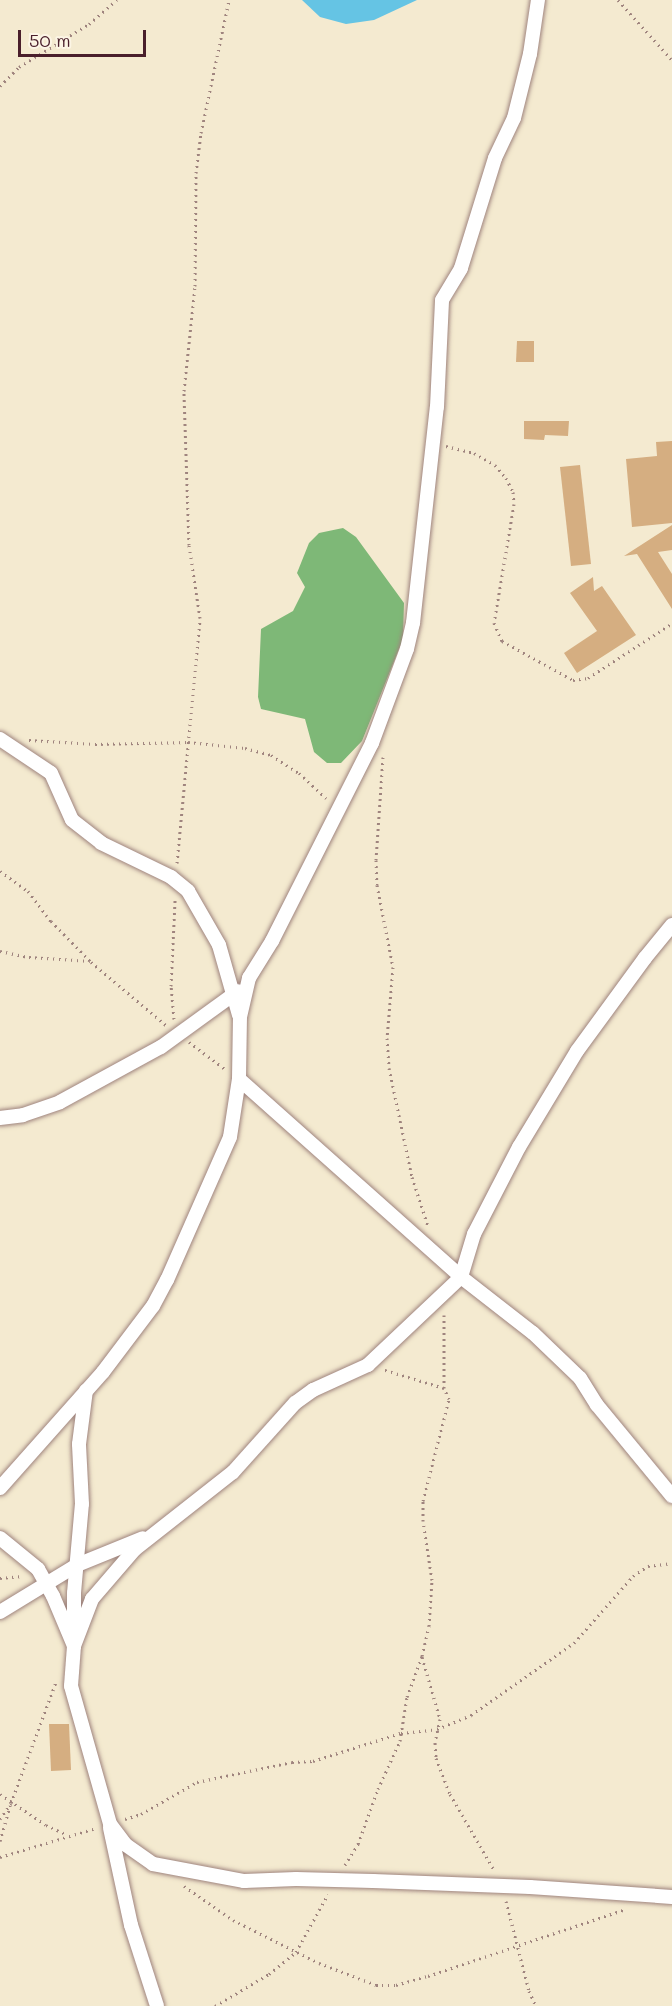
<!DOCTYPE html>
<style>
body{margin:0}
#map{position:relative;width:672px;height:2006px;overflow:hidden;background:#f4ead0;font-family:Mali,sans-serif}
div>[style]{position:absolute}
.forest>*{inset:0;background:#7eb877}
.water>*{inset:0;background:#65c4e4}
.building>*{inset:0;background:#d5ae81}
.path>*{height:3px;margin-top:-1.5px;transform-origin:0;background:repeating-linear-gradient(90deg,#9f847e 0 1.5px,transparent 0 6px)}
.roads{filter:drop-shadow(0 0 2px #9f847e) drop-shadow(0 0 2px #9f847e)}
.minor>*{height:14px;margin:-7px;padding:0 7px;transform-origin:7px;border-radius:7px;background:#fff}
span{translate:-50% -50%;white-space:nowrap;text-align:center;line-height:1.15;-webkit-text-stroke:4.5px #fcf5e5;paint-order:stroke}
.scale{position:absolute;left:18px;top:30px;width:128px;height:27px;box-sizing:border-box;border:3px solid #4a1f2b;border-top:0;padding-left:8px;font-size:18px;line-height:21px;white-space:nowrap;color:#4a1f2b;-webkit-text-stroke:4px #fcf5e5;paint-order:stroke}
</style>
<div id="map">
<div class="forest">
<i style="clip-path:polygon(343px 528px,356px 537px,404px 603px,403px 639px,362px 741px,341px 763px,327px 763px,314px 752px,305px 719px,261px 709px,258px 697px,261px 629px,293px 611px,305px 587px,297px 573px,309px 543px,319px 533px)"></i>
</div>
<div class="water">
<i style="clip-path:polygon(302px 0,417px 0,374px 20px,346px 24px,320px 17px)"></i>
</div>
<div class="building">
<i style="clip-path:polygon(517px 341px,534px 341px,534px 362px,516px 362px)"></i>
<i style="clip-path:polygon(524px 421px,569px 421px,568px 436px,545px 435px,544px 440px,524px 439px)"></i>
<i style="clip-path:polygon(672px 441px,672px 523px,632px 527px,626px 459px,657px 456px,656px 442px)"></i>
<i style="clip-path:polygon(580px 465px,591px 564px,571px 566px,560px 467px)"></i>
<i style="clip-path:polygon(672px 525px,672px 550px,658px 552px,672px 574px,672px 609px,637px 554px,624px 556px)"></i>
<i style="clip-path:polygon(593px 577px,594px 591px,602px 586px,636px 635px,577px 673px,564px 653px,597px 631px,570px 593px)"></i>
<i style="clip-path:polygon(49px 1724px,69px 1724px,71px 1770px,51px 1771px)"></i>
</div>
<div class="path">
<i style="left:618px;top:0;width:81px;rotate:48deg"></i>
<i style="left:0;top:86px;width:27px;rotate:-45deg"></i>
<i style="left:19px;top:67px;width:82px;rotate:-31.6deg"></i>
<i style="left:89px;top:24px;width:37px;rotate:-41deg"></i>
<i style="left:446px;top:446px;width:29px;rotate:14deg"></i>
<i style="left:474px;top:453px;width:24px;rotate:30deg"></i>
<i style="left:495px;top:465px;width:17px;rotate:50deg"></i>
<i style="left:506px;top:478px;width:16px;rotate:63deg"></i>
<i style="left:513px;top:492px;width:12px;rotate:85deg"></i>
<i style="left:514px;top:504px;width:121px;rotate:99.5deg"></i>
<i style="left:494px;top:623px;width:20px;rotate:66deg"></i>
<i style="left:502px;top:641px;width:81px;rotate:28.8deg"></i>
<i style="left:573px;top:680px;width:15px;rotate:-8deg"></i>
<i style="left:588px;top:678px;width:99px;rotate:-33deg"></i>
<i style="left:29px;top:740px;width:66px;rotate:3.5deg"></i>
<i style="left:95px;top:744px;width:93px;rotate:-1.2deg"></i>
<i style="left:188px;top:742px;width:57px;rotate:6deg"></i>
<i style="left:245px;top:748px;width:27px;rotate:15deg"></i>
<i style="left:271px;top:755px;width:33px;rotate:33deg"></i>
<i style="left:299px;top:773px;width:37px;rotate:43deg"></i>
<i style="left:383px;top:757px;width:103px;rotate:93.9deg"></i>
<i style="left:376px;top:860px;width:25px;rotate:88deg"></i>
<i style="left:377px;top:885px;width:84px;rotate:79deg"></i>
<i style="left:393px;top:967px;width:71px;rotate:94.8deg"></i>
<i style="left:387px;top:1038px;width:30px;rotate:86deg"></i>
<i style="left:389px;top:1068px;width:111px;rotate:78.1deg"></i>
<i style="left:412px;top:1177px;width:52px;rotate:71.9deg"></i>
<i style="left:177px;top:863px;width:246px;rotate:-84.6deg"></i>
<i style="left:200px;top:618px;width:74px;rotate:-98.6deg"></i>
<i style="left:189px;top:545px;width:154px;rotate:-91.9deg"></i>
<i style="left:184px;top:391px;width:106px;rotate:-84deg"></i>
<i style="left:195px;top:286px;width:113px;rotate:-89.5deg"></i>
<i style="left:196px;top:173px;width:40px;rotate:-82.9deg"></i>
<i style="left:201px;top:133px;width:136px;rotate:-78.1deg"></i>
<i style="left:0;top:871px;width:34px;rotate:36deg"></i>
<i style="left:28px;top:891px;width:38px;rotate:53deg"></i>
<i style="left:51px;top:921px;width:57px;rotate:45.7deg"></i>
<i style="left:91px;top:962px;width:99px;rotate:40.1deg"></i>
<i style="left:0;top:951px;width:30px;rotate:12deg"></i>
<i style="left:29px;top:957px;width:61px;rotate:3.8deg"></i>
<i style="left:174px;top:1019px;width:33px;rotate:-95deg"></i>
<i style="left:171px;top:986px;width:86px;rotate:-87.3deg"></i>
<i style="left:189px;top:1042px;width:45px;rotate:36.9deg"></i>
<i style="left:444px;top:1315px;width:73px;rotate:90deg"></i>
<i style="left:0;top:1578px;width:22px;rotate:-5deg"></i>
<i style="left:422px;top:1657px;width:65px;rotate:73.8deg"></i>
<i style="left:440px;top:1719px;width:25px;rotate:102deg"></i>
<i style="left:435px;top:1743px;width:15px;rotate:86deg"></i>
<i style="left:436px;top:1758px;width:39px;rotate:69deg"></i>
<i style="left:450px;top:1794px;width:88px;rotate:59.9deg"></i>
<i style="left:0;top:1794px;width:55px;rotate:34deg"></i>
<i style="left:46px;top:1825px;width:23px;rotate:25deg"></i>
<i style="left:0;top:1819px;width:19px;rotate:-55deg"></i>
<i style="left:11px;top:1803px;width:129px;rotate:-69.6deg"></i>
<i style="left:125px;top:1819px;width:17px;rotate:-17deg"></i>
<i style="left:141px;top:1814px;width:64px;rotate:-29.7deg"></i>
<i style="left:197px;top:1782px;width:97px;rotate:-11.9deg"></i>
<i style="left:292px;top:1762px;width:21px;rotate:-3deg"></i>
<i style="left:313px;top:1761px;width:92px;rotate:-17.7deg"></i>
<i style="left:401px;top:1733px;width:36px;rotate:-6deg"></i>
<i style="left:437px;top:1729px;width:37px;rotate:-22deg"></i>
<i style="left:471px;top:1715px;width:126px;rotate:-35deg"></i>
<i style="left:574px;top:1643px;width:89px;rotate:-48.6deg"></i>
<i style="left:633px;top:1576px;width:18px;rotate:-34deg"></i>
<i style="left:648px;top:1566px;width:24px;rotate:-7deg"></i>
<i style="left:0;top:1841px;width:37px;rotate:-74deg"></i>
<i style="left:0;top:1857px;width:100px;rotate:-16.8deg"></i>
<i style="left:345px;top:1865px;width:25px;rotate:-58deg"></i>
<i style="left:358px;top:1844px;width:59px;rotate:-70deg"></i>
<i style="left:378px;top:1789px;width:53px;rotate:-65.4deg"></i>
<i style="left:400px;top:1741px;width:45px;rotate:-81deg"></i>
<i style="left:407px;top:1697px;width:44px;rotate:-69.9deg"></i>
<i style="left:422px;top:1656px;width:31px;rotate:-77deg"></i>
<i style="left:429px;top:1626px;width:46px;rotate:-86.3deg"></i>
<i style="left:432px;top:1580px;width:60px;rotate:-98.7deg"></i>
<i style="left:423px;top:1521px;width:20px;rotate:-90deg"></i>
<i style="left:423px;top:1501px;width:105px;rotate:-75.7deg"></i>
<i style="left:449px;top:1399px;width:12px;rotate:-114deg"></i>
<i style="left:444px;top:1388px;width:62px;rotate:-163deg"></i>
<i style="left:184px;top:1886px;width:60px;rotate:34.8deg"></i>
<i style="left:233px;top:1920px;width:96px;rotate:26.6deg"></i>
<i style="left:319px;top:1963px;width:61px;rotate:21.1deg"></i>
<i style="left:376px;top:1985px;width:20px"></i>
<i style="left:396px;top:1985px;width:33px;rotate:-16deg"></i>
<i style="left:428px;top:1976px;width:209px;rotate:-18.7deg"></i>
<i style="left:506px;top:1901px;width:93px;rotate:75.7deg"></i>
<i style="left:529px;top:1991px;width:17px;rotate:65deg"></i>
<i style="left:215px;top:2006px;width:63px;rotate:-30.7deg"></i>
<i style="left:269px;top:1974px;width:35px;rotate:-39deg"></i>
<i style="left:296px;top:1952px;width:66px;rotate:-61.1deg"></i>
</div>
<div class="roads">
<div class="minor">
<i style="left:0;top:739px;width:61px;rotate:33.7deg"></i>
<i style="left:51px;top:773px;width:51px;rotate:65.9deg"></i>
<i style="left:72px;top:820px;width:37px;rotate:38deg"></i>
<i style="left:101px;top:843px;width:78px;rotate:25.9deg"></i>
<i style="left:171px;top:877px;width:22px;rotate:39deg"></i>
<i style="left:188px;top:891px;width:62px;rotate:60.1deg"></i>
<i style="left:219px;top:945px;width:73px;rotate:74.1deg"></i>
<i style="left:672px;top:925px;width:43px;rotate:129.3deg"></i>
<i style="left:645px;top:958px;width:115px;rotate:126.2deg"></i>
<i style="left:577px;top:1051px;width:112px;rotate:121.1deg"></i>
<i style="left:519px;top:1147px;width:98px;rotate:117.3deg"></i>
<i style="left:474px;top:1234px;width:45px;rotate:106.8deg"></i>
<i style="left:461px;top:1277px;width:128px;rotate:136.6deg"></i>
<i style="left:368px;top:1365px;width:60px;rotate:155.6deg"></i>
<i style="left:313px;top:1390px;width:22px;rotate:144deg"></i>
<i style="left:295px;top:1403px;width:93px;rotate:131.9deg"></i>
<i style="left:233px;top:1472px;width:125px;rotate:141.8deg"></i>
<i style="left:135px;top:1549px;width:66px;rotate:130.7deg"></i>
<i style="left:92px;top:1599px;width:50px;rotate:111deg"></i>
<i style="left:74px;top:1646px;width:40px;rotate:94.3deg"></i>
<i style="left:71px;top:1686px;width:143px;rotate:74.2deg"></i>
<i style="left:110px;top:1824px;width:26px;rotate:53deg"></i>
<i style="left:126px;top:1845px;width:33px;rotate:35deg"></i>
<i style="left:153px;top:1864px;width:93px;rotate:10.6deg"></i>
<i style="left:244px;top:1881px;width:52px;rotate:-2.2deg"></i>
<i style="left:296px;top:1879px;width:77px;rotate:1.5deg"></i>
<i style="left:373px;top:1881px;width:157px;rotate:2.2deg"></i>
<i style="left:530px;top:1887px;width:142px;rotate:4deg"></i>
<i style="left:239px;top:1079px;width:297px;rotate:41.7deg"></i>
<i style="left:461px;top:1277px;width:91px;rotate:37.9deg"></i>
<i style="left:533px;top:1333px;width:65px;rotate:43.8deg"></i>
<i style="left:580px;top:1378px;width:32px;rotate:58deg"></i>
<i style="left:597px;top:1405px;width:118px;rotate:50.5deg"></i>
<i style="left:0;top:1118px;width:23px;rotate:-7deg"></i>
<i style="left:23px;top:1115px;width:39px;rotate:-19deg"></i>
<i style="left:60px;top:1102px;width:115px;rotate:-28.6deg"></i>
<i style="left:161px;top:1047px;width:95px;rotate:-36deg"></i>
<i style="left:0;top:1488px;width:155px;rotate:-48.4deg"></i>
<i style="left:103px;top:1372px;width:83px;rotate:-52.9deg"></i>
<i style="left:153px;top:1306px;width:30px;rotate:-62deg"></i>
<i style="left:167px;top:1280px;width:156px;rotate:-66.2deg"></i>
<i style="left:230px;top:1137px;width:59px;rotate:-81.2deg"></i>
<i style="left:239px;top:1079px;width:62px;rotate:-89.1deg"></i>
<i style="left:240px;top:1017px;width:40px;rotate:-77deg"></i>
<i style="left:249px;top:978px;width:44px;rotate:-58.1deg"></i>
<i style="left:272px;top:941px;width:222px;rotate:-63.2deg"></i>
<i style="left:372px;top:743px;width:100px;rotate:-69.6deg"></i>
<i style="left:407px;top:649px;width:27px;rotate:-77deg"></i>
<i style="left:413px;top:623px;width:217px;rotate:-83.7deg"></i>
<i style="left:437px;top:407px;width:107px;rotate:-87.3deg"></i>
<i style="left:442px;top:300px;width:37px;rotate:-59deg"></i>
<i style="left:461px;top:268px;width:115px;rotate:-72.8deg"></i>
<i style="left:495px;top:158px;width:44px;rotate:-64.6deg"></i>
<i style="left:514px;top:118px;width:66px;rotate:-76deg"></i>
<i style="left:530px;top:54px;width:55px;rotate:-81.6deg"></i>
<i style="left:0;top:1538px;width:49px;rotate:39.2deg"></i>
<i style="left:38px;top:1569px;width:31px;rotate:61deg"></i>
<i style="left:53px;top:1596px;width:54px;rotate:67.2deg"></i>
<i style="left:74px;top:1646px;width:53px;rotate:-90deg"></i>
<i style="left:74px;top:1593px;width:89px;rotate:-84.9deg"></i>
<i style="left:82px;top:1504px;width:60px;rotate:-92.9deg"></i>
<i style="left:79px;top:1444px;width:54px;rotate:-82.6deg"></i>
<i style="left:0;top:1612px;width:90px;rotate:-31.4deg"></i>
<i style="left:77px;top:1565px;width:71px;rotate:-22.2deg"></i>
<i style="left:110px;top:1828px;width:99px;rotate:77.8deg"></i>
<i style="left:131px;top:1925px;width:85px;rotate:72.2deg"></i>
</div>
</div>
<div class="scale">50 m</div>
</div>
